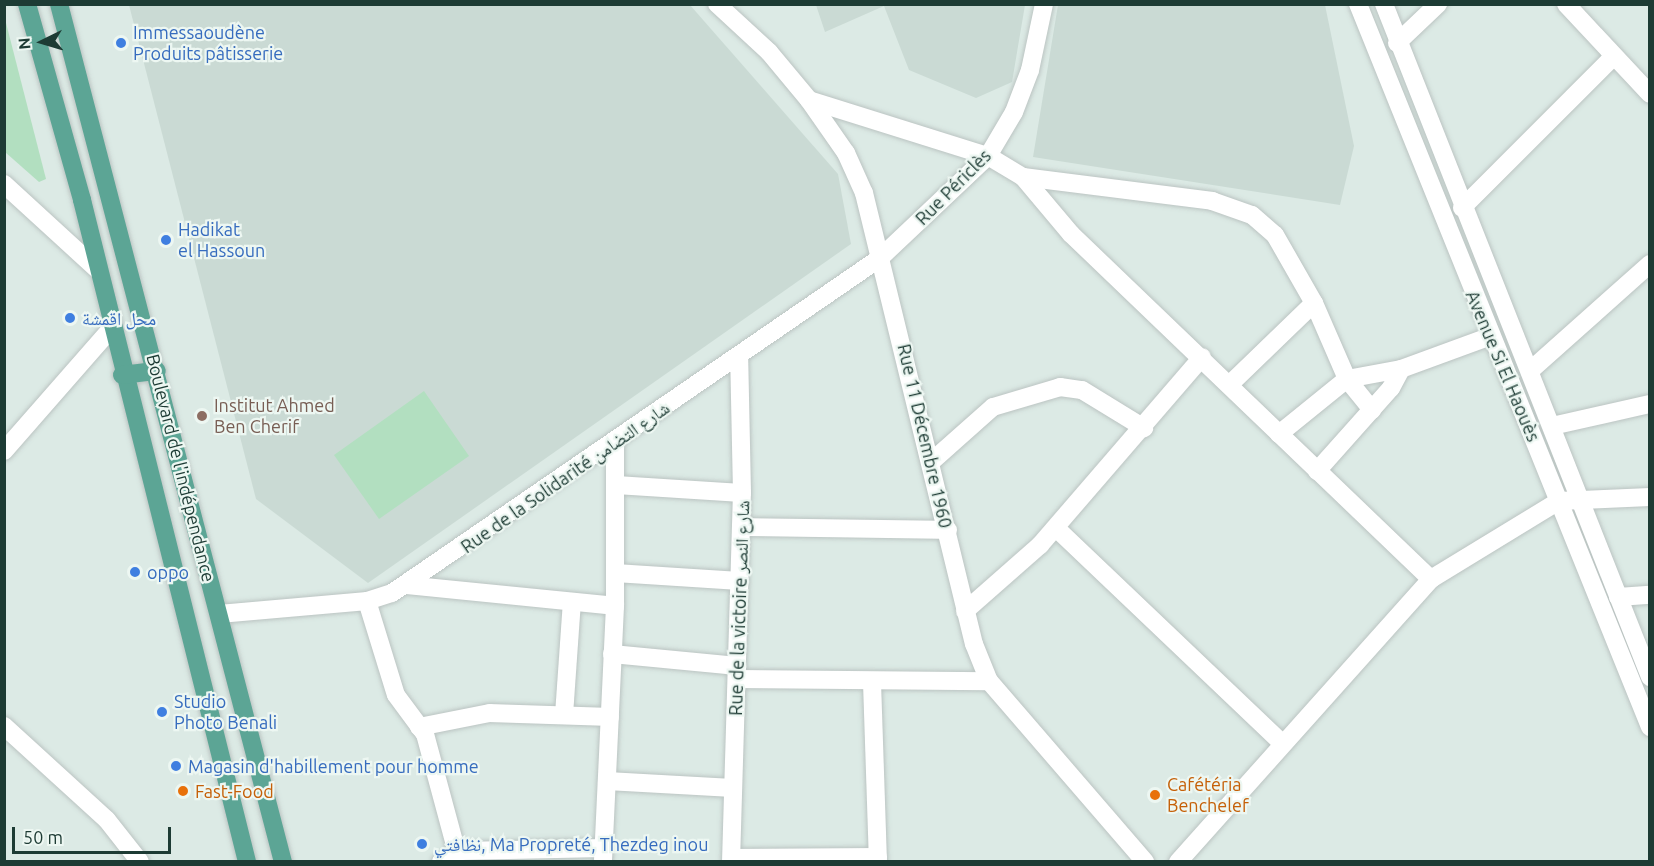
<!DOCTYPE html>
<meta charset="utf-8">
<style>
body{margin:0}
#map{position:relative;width:1654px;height:866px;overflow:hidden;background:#dceae5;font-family:Ubuntu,"Noto Naskh Arabic",sans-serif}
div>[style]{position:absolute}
.built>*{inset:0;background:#cadad4}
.green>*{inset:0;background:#b2dfc0}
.roads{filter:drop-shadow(0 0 2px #bbc4c2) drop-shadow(0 0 2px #bbc4c2)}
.minor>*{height:18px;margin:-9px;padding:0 9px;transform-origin:9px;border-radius:9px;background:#fff}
.major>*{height:18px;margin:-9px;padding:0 9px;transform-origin:9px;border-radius:9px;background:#5ca595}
.dots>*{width:16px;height:16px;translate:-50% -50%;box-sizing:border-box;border:3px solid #edf7f2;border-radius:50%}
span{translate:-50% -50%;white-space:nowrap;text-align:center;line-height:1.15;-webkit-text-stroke:4.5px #edf7f2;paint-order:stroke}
.shop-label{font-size:18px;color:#366cbe}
.left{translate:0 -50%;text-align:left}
.street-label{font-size:18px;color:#1d3b34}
.education-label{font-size:18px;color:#785e54}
.food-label{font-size:18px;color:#c56008}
.frame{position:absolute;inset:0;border:6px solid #1d3b34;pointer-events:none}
.north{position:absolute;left:12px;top:12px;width:60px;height:60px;-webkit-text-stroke:4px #edf7f2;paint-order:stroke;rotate:265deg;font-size:16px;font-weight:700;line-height:24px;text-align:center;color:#1d3b34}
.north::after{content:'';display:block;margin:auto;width:21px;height:27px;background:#1d3b34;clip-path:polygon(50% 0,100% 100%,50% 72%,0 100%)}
.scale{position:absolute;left:12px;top:827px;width:159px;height:27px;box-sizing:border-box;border:3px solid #1d3b34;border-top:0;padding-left:8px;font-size:18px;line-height:21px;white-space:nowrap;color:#1d3b34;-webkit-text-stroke:4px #edf7f2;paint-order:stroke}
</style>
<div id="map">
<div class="built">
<i style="clip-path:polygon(129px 5px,690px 5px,838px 174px,851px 244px,368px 583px,256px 499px)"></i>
<i style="clip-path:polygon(816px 5px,1025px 5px,1012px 82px,976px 98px,909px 70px,884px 6px,825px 32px)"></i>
<i style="clip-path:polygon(1058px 5px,1325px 5px,1354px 146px,1340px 205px,1033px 157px)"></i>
</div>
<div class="green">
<i style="clip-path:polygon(4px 15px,46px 179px,39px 182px,5px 152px)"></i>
<i style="clip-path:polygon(424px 391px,469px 456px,379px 519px,334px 455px)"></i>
</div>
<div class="roads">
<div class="minor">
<i style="left:717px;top:4px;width:71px;rotate:42.7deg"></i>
<i style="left:769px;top:52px;width:62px;rotate:50.2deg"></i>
<i style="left:809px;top:100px;width:65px;rotate:55.1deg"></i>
<i style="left:846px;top:153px;width:44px;rotate:65.8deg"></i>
<i style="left:864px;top:193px;width:464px;rotate:76.3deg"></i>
<i style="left:974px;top:644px;width:40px;rotate:68deg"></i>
<i style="left:989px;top:681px;width:239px;rotate:49.2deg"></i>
<i style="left:1358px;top:4px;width:780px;rotate:68.01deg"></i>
<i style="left:1384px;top:4px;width:724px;rotate:68.43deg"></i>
<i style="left:1566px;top:4px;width:123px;rotate:47deg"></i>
<i style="left:1397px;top:43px;width:57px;rotate:-43.6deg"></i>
<i style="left:809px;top:100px;width:188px;rotate:17.4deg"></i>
<i style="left:988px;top:156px;width:41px;rotate:31deg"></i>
<i style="left:1023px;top:177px;width:75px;rotate:49.9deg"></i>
<i style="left:1071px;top:234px;width:499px;rotate:43.8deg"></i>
<i style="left:1023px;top:177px;width:191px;rotate:7.2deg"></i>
<i style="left:1212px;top:201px;width:42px;rotate:19.3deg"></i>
<i style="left:1252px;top:215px;width:30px;rotate:41deg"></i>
<i style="left:1275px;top:235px;width:78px;rotate:60.2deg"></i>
<i style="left:1314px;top:303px;width:118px;rotate:136deg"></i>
<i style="left:4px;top:184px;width:129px;rotate:42.5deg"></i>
<i style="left:1462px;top:208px;width:214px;rotate:-45deg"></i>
<i style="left:1314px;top:303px;width:83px;rotate:66.5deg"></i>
<i style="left:1347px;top:379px;width:40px;rotate:51deg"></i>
<i style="left:1532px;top:369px;width:158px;rotate:-41.7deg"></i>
<i style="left:1552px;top:426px;width:100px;rotate:-12.7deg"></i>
<i style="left:1279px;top:434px;width:87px;rotate:-39deg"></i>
<i style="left:1347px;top:379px;width:55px;rotate:-10.5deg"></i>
<i style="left:1401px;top:369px;width:96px;rotate:-20.1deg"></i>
<i style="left:4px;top:451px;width:161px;rotate:-48.8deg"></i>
<i style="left:931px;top:462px;width:83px;rotate:-41.6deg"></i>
<i style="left:993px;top:407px;width:70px;rotate:-16.6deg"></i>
<i style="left:1060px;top:387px;width:22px;rotate:8deg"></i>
<i style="left:1082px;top:390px;width:73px;rotate:31.5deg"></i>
<i style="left:1317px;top:471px;width:111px;rotate:-48.3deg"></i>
<i style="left:1391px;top:388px;width:21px;rotate:-62deg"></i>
<i style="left:616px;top:485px;width:126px;rotate:3.6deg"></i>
<i style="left:741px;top:527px;width:207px;rotate:0.8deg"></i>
<i style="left:1056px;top:528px;width:313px;rotate:43.6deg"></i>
<i style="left:615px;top:573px;width:125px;rotate:3.7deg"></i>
<i style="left:406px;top:585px;width:210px;rotate:5.7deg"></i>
<i style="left:615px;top:606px;width:256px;rotate:92.7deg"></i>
<i style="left:1618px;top:597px;width:32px;rotate:-4deg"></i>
<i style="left:367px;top:601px;width:98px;rotate:72.9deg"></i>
<i style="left:396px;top:695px;width:49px;rotate:53.4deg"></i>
<i style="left:425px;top:734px;width:123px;rotate:74.9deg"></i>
<i style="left:615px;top:606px;width:162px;rotate:-90deg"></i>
<i style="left:965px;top:611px;width:100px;rotate:-41.3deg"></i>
<i style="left:1040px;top:545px;width:248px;rotate:-49.2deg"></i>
<i style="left:219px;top:614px;width:149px;rotate:-5deg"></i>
<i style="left:367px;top:601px;width:26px;rotate:-18deg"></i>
<i style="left:392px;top:593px;width:592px;rotate:-34.47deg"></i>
<i style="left:880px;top:258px;width:149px;rotate:-43.4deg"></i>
<i style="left:988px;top:156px;width:51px;rotate:-59.4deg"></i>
<i style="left:1014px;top:112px;width:45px;rotate:-69.1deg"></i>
<i style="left:1030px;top:70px;width:67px;rotate:-78deg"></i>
<i style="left:612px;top:654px;width:126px;rotate:5.5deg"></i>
<i style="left:737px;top:679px;width:252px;rotate:0.5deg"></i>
<i style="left:872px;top:682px;width:180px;rotate:88.1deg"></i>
<i style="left:564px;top:715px;width:113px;rotate:-86deg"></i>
<i style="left:4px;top:726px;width:139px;rotate:42.4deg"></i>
<i style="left:107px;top:820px;width:53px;rotate:51.8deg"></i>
<i style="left:419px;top:727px;width:72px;rotate:-11.2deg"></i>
<i style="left:490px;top:713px;width:120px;rotate:1.9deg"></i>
<i style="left:607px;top:781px;width:126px;rotate:3.2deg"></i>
<i style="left:732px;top:858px;width:146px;rotate:-0.4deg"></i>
<i style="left:441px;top:862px;width:23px;rotate:-29deg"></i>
<i style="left:461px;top:851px;width:143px;rotate:-1.2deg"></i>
<i style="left:731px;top:862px;width:369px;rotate:-88.3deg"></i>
<i style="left:742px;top:493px;width:138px;rotate:-91.2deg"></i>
<i style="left:1178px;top:862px;width:380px;rotate:-48.2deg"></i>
<i style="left:1431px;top:579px;width:150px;rotate:-31.4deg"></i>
<i style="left:1559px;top:501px;width:91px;rotate:-2.5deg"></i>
</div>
<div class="major">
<i style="left:27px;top:4px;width:204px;rotate:74.3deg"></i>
<i style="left:82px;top:200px;width:682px;rotate:76deg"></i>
<i style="left:59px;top:4px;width:887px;rotate:75.37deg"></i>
<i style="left:122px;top:375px;width:35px;rotate:-7deg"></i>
</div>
</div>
<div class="dots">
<i style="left:121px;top:43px;background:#3f7fe0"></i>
<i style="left:166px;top:240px;background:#3f7fe0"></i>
<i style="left:70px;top:318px;background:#3f7fe0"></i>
<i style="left:202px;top:416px;background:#8d6e63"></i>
<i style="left:135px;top:572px;background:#3f7fe0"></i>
<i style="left:162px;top:712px;background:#3f7fe0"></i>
<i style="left:176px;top:766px;background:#3f7fe0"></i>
<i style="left:183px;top:791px;background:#e8710a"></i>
<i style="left:1155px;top:795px;background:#e8710a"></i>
<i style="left:422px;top:844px;background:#3f7fe0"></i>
</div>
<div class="shop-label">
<span class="left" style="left:133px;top:43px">Immessaoudène<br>Produits pâtisserie</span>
<span class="left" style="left:178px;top:240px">Hadikat<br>el Hassoun</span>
<span class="left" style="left:82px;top:318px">محل اقمشة</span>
<span class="left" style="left:147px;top:572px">oppo</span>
<span class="left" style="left:174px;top:712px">Studio<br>Photo Benali</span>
<span class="left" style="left:188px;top:766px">Magasin d'habillement pour homme</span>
<span class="left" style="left:434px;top:844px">نظافتي, Ma Propreté, Thezdeg inou</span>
</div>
<div class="street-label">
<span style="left:953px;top:187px;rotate:-45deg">Rue Périclès</span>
<span style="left:1503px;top:366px;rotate:67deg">Avenue Si El Haouès</span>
<span style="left:925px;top:436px;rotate:77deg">Rue 11 Décembre 1960</span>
<span style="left:181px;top:468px;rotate:76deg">Boulevard de l'indépendance</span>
<span style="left:565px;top:477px;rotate:-35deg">Rue de la Solidarité شارع التضامن</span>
<span style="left:739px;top:608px;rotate:-88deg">Rue de la victoire شارع النصر</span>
</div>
<div class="education-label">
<span class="left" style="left:214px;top:416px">Institut Ahmed<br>Ben Cherif</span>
</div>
<div class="food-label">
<span class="left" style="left:1167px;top:795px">Cafétéria<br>Benchelef</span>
<span class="left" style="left:195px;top:791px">Fast-Food</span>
</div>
<div class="frame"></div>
<div class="north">N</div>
<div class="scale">50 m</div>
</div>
